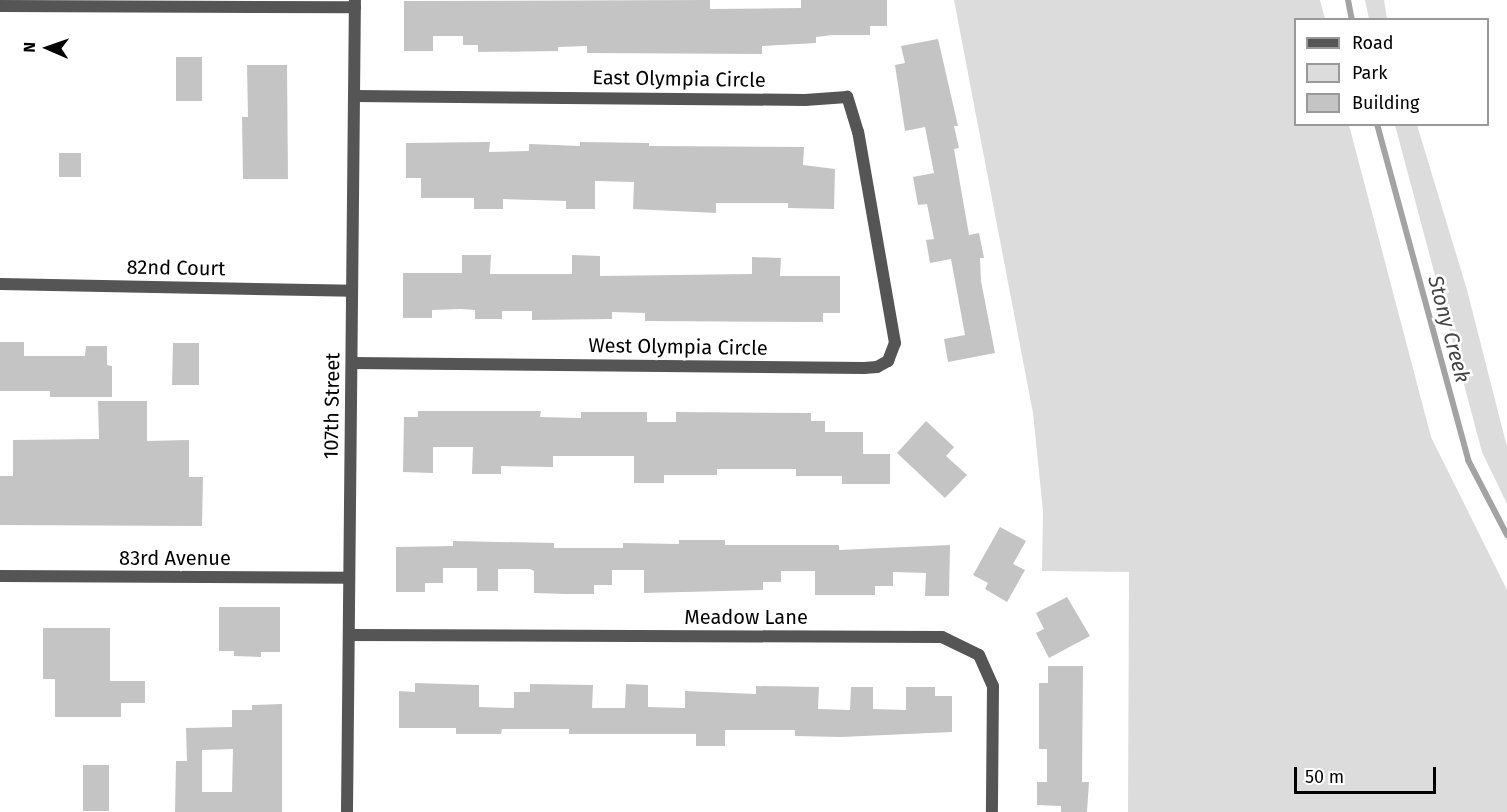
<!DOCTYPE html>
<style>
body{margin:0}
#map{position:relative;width:1507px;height:812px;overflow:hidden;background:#fff;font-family:"Fira Sans",sans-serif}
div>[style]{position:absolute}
.green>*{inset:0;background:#dcdcdc}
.stream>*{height:6px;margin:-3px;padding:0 3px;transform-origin:3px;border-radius:3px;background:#a3a3a3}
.building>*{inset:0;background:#c4c4c4}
.minor>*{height:12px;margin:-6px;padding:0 6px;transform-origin:6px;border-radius:6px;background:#555}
.tertiary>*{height:12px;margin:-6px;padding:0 6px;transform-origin:6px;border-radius:6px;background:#555}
span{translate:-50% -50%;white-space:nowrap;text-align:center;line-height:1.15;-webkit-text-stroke:5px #fff;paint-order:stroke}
.street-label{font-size:20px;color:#000}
.water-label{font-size:21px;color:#444;font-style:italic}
.legend{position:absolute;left:1294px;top:18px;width:195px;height:108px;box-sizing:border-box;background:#fff;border:2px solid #999;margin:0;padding:8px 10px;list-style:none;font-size:18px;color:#000}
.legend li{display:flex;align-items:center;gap:12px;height:30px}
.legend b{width:30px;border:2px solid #999}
.north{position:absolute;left:18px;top:18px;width:60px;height:60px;-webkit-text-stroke:4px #fff;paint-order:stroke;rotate:272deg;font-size:16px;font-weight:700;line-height:24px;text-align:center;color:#000}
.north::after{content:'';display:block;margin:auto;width:21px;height:27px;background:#000;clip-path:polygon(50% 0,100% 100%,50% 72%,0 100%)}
.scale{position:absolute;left:1294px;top:767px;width:142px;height:27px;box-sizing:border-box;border:3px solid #000;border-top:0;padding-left:8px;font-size:18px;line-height:21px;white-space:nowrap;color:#000;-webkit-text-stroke:4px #fff;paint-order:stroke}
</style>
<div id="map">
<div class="green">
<i style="clip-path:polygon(954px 0,1320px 0,1325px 19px,1296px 20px,1296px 124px,1349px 125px,1431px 437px,1507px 590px,1507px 812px,1128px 812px,1129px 572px,1042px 571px,1043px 511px,1033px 413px)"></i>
<i style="clip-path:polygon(1365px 0,1384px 0,1387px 19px,1369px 19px)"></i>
<i style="clip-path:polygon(1395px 125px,1417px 125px,1467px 290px,1507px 447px,1507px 504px,1482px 452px)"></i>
</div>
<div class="stream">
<i style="left:1348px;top:0;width:20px;rotate:79deg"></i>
<i style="left:1377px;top:124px;width:348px;rotate:74.8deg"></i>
<i style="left:1468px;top:460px;width:85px;rotate:62.5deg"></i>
</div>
<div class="building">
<i style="clip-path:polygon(710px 0,710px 9px,801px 8px,801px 0,887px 0,887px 26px,870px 26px,870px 35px,833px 35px,816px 37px,816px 43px,762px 46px,762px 54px,587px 53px,587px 46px,558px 47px,558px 51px,478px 52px,478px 45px,463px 45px,463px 36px,433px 36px,433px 51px,404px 51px,404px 1px)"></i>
<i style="clip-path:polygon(938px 39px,958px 126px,954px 126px,959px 148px,954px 149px,969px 235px,979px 233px,984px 258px,980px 258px,981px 281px,995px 353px,948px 362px,944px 339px,965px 335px,951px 259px,930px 263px,926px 240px,934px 239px,927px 204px,918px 205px,913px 177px,934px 173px,925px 127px,905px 131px,895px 65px,905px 63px,901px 46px)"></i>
<i style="clip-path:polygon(176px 57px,202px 57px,202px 101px,176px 101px)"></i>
<i style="clip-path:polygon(247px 65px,287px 65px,288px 179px,243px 179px,242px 117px,248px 117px)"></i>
<i style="clip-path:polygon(490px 142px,489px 152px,529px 151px,529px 144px,580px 146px,580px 142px,649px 143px,649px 146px,804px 147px,803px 165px,835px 169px,834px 209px,788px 208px,788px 203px,716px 203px,716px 213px,633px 209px,634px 182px,595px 181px,595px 209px,566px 209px,566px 201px,503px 199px,503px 209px,474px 209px,474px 198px,421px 198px,421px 178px,406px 178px,406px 143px)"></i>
<i style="clip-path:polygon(59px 153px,81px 153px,81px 177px,59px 177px)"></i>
<i style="clip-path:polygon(462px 255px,491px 255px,490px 274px,572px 274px,572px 255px,600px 256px,600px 276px,752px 274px,752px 257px,781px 258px,780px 276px,840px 276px,840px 313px,823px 313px,823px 322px,645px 321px,645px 313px,612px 312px,612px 319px,532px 320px,532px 311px,502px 311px,502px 319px,475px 319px,475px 310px,461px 309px,432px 310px,432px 318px,403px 318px,403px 273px,462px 273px)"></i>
<i style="clip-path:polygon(0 342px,24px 342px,24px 356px,85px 356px,86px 346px,107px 346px,107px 365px,112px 366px,112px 397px,50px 397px,50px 391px,0 391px)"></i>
<i style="clip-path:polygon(173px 343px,199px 343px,199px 385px,172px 385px)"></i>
<i style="clip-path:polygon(98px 401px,147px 401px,147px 441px,189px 440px,189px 477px,203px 477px,202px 526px,0 525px,0 476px,13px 476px,13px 440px,99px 439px)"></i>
<i style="clip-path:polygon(418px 411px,541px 411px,540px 417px,581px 418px,581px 412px,647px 412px,647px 422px,676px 422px,676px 412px,811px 413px,811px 421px,825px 421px,825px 432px,863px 432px,863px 454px,890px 454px,890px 484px,842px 484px,842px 476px,796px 476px,796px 469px,717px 469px,717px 475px,664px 475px,664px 483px,634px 483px,634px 456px,553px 456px,553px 467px,501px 466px,501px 474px,472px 474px,473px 447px,433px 447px,433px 473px,403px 472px,404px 417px,418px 417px)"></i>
<i style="clip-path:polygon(926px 421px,954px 447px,946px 456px,967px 475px,945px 498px,897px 453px)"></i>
<i style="clip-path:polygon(1000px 527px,1026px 541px,1013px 564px,1025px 570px,1007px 602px,985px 589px,988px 583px,973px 575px)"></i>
<i style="clip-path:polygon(679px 540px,725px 540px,725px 545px,839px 545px,839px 550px,950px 545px,949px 596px,925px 596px,926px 573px,893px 572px,893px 586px,875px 586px,875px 595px,815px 595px,815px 571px,781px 571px,781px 582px,763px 582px,763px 590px,644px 593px,644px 570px,612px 570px,612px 585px,594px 585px,594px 594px,566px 594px,534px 593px,534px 571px,530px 569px,498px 569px,498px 591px,477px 591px,477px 568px,443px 568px,443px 583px,425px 583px,425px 592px,396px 592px,396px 547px,453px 546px,453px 541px,554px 543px,554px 548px,623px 548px,623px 543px,679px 544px)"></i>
<i style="clip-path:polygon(1067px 597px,1090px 636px,1049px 658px,1036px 633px,1044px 629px,1036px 613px)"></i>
<i style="clip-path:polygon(219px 607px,280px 607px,280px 652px,261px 652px,261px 657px,234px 656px,234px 651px,219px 651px)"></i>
<i style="clip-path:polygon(43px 628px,110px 628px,110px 681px,145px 681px,145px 703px,121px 703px,121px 717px,55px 717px,55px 679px,43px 679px)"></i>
<i style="clip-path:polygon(1048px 666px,1083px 666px,1082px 782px,1089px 782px,1087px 812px,1061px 812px,1061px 806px,1037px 805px,1037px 782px,1047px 782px,1047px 749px,1039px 749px,1039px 683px,1048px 683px)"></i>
<i style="clip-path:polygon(415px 683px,479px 685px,479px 707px,514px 708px,514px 692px,530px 692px,530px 684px,593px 685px,592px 708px,625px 708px,626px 684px,648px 685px,648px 707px,685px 708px,685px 691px,756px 694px,756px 686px,819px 687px,818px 709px,850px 710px,851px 687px,873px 687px,873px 709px,906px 710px,906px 687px,935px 687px,935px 696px,952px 696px,952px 732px,841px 737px,795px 736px,795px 730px,725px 730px,725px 746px,696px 746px,696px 734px,569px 734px,569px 729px,502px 729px,501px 734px,456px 734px,456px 728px,399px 728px,399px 691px,415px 692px)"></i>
<i style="clip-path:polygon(evenodd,282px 704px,282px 812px,175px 812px,176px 761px,187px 761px,186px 728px,232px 727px,232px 710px,252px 710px,252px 705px,282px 704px,233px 749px,232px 792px,202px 792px,202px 750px,233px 749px)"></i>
<i style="clip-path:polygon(83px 765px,109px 765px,109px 811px,83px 811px)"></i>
</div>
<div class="minor">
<i style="left:0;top:6px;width:355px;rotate:0.2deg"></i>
<i style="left:0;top:284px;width:352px;rotate:1.1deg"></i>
<i style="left:352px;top:363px;width:512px;rotate:0.56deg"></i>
<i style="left:864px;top:368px;width:13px;rotate:-4deg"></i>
<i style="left:877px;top:367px;width:13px;rotate:-29deg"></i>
<i style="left:888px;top:361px;width:19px;rotate:-69deg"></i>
<i style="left:895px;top:343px;width:214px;rotate:-99.9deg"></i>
<i style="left:858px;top:132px;width:37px;rotate:-107deg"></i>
<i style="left:847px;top:97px;width:42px;rotate:175.9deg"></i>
<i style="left:805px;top:100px;width:451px;rotate:-179.5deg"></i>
<i style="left:0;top:576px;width:349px;rotate:0.3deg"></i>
<i style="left:349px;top:635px;width:593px;rotate:0.19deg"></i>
<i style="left:942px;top:637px;width:41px;rotate:25.9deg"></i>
<i style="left:979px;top:655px;width:34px;rotate:66deg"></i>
<i style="left:993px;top:686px;width:126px;rotate:90.5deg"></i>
</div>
<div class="tertiary">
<i style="left:347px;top:812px;width:812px;rotate:-89.44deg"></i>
</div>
<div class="street-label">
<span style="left:679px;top:79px;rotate:1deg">East Olympia Circle</span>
<span style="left:176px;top:268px;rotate:1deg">82nd Court</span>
<span style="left:678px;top:347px;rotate:1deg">West Olympia Circle</span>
<span style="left:332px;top:406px;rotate:-89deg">107th Street</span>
<span style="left:175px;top:558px">83rd Avenue</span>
<span style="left:746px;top:617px">Meadow Lane</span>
</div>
<div class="water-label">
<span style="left:1449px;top:329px;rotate:75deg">Stony Creek</span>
</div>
<ul class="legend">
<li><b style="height:8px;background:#555"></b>Road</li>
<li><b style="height:16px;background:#dcdcdc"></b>Park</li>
<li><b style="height:16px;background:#c4c4c4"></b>Building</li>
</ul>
<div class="north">N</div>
<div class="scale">50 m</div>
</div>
